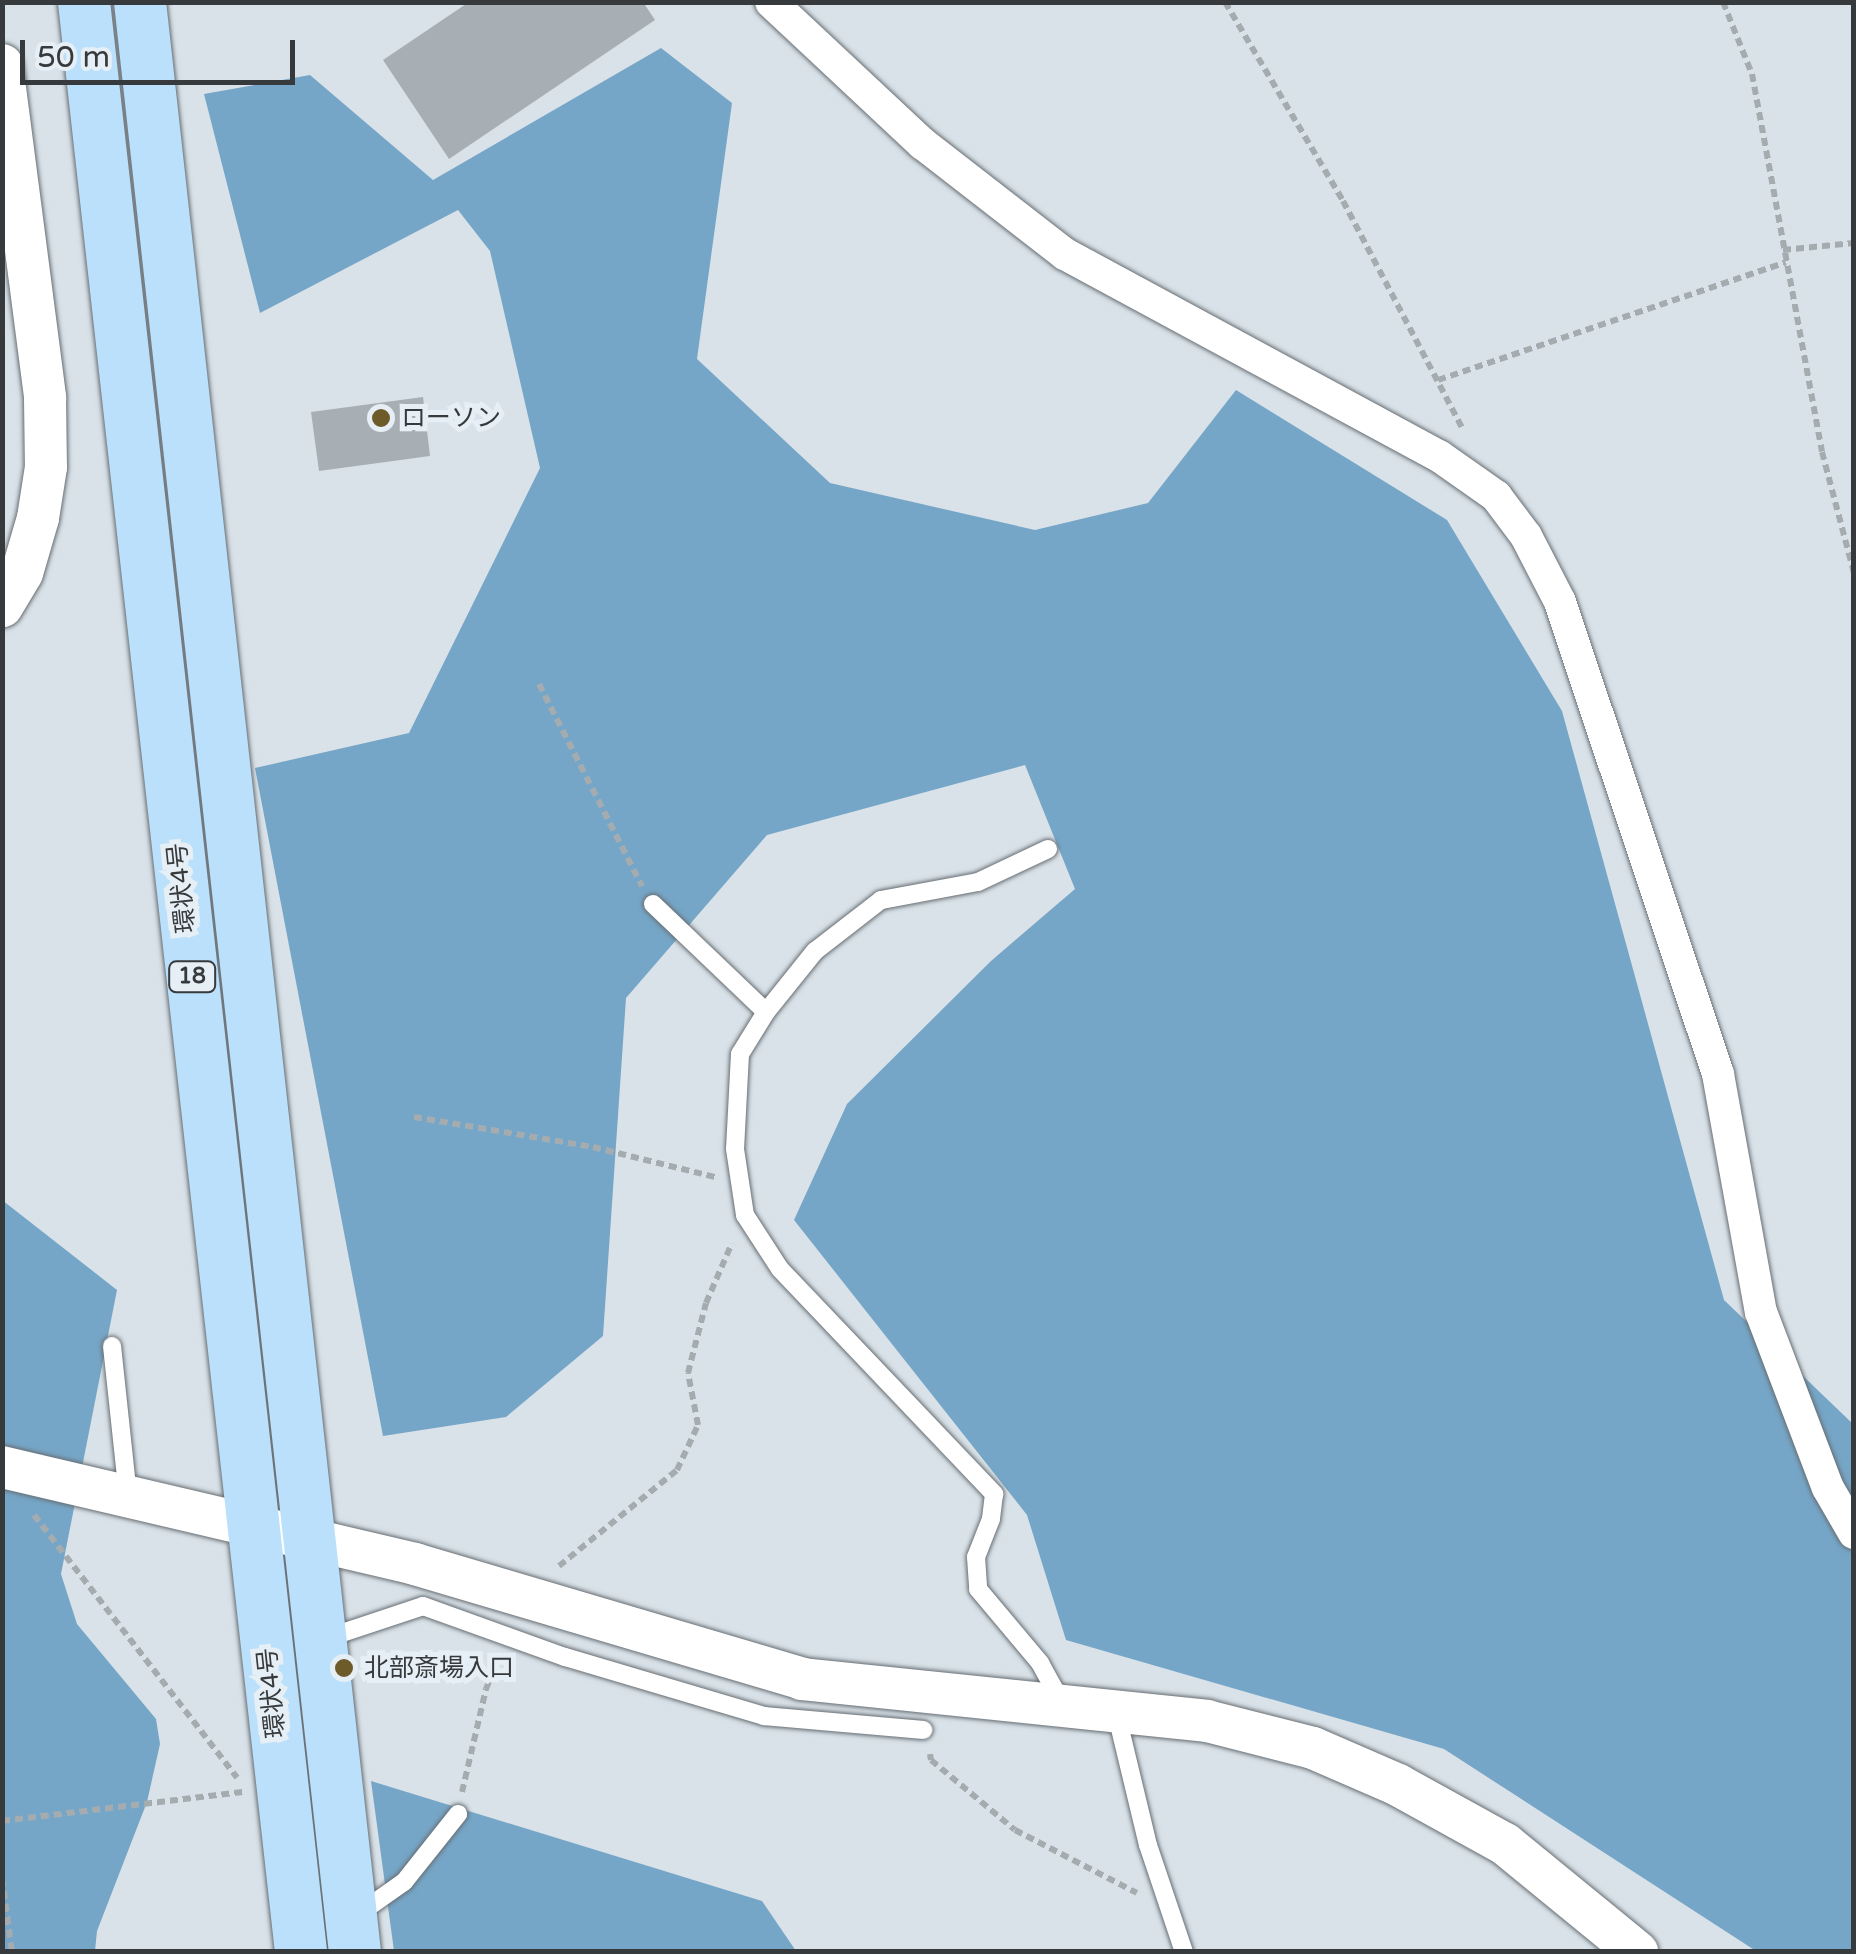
<!DOCTYPE html>
<meta charset="utf-8">
<style>
body{margin:0}
#map{position:relative;width:1856px;height:1954px;overflow:hidden;background:#d9e2e8;font-family:"Varela Round","Noto Sans JP",sans-serif}
div>[style]{position:absolute}
.forest>*{inset:0;background:#76a6c7}
.building>*{inset:0;background:#a7afb5}
.path>*{height:6px;margin-top:-3px;transform-origin:0;background:repeating-linear-gradient(90deg,#a4acb0 0 8px,transparent 0 13px)}
.roads{filter:drop-shadow(0 0 2px #676e74) drop-shadow(0 0 2px #676e74)}
.service>*{height:18px;margin:-9px;padding:0 9px;transform-origin:9px;border-radius:9px;background:#fff}
.minor>*{height:32px;margin:-16px;padding:0 16px;transform-origin:16px;border-radius:16px;background:#fff}
.tertiary>*{height:42px;margin:-21px;padding:0 21px;transform-origin:21px;border-radius:21px;background:#fff}
.primary>*{height:52px;margin:-26px;padding:0 26px;transform-origin:26px;border-radius:26px;background:#bae0fb}
.dots>*{width:28px;height:28px;translate:-50% -50%;box-sizing:border-box;border:5px solid #e6eff5;border-radius:50%}
span{translate:-50% -50%;white-space:nowrap;text-align:center;line-height:1.15;-webkit-text-stroke:10px #e6eff5;paint-order:stroke}
.shield-label span{padding:2px 8px;background:#e6eff5;border:2px solid;border-radius:8px;-webkit-text-stroke-width:0}
.shield-label{font-size:22px;color:#373a3c;font-weight:700}
.poi-label{font-size:25px;color:#373a3c}
.left{translate:0 -50%;text-align:left}
.street-label{font-size:25px;color:#373a3c}
.frame{position:absolute;inset:0;border:5px solid #373a3c;pointer-events:none}
.scale{position:absolute;left:20px;top:40px;width:275px;height:45px;box-sizing:border-box;border:5px solid #373a3c;border-top:0;padding-left:12px;font-size:30px;line-height:35px;white-space:nowrap;color:#373a3c;-webkit-text-stroke:8px #e6eff5;paint-order:stroke}
</style>
<div id="map">
<div class="forest">
<i style="clip-path:polygon(661px 48px,732px 103px,697px 359px,830px 483px,1035px 530px,1148px 503px,1236px 390px,1447px 520px,1562px 711px,1724px 1300px,1853px 1424px,1853px 1951px,1756px 1951px,1444px 1749px,1066px 1640px,1027px 1515px,794px 1220px,847px 1104px,991px 961px,1075px 889px,1025px 765px,767px 835px,626px 998px,603px 1336px,506px 1417px,383px 1436px,255px 768px,409px 733px,540px 468px,490px 251px,458px 210px,260px 313px,204px 94px,310px 75px,433px 180px)"></i>
<i style="clip-path:polygon(2px 1200px,117px 1290px,61px 1574px,77px 1624px,156px 1719px,160px 1744px,147px 1802px,97px 1931px,95px 1951px,3px 1951px)"></i>
<i style="clip-path:polygon(371px 1781px,762px 1901px,796px 1951px,394px 1951px)"></i>
</div>
<div class="building">
<i style="clip-path:polygon(469px 2px,643px 2px,655px 20px,449px 159px,383px 60px)"></i>
<i style="clip-path:polygon(423px 397px,430px 456px,319px 471px,311px 412px)"></i>
</div>
<div class="path">
<i style="left:1225px;top:2px;width:231px;rotate:59.3deg"></i>
<i style="left:1343px;top:201px;width:256px;rotate:62.3deg"></i>
<i style="left:1723px;top:2px;width:78px;rotate:68.1deg"></i>
<i style="left:1752px;top:74px;width:384px;rotate:79.5deg"></i>
<i style="left:1822px;top:452px;width:125px;rotate:75.2deg"></i>
<i style="left:1783px;top:250px;width:71px;rotate:-5.6deg"></i>
<i style="left:1438px;top:380px;width:367px;rotate:-18.7deg"></i>
<i style="left:539px;top:684px;width:227px;rotate:63deg"></i>
<i style="left:414px;top:1117px;width:181px;rotate:9.5deg"></i>
<i style="left:593px;top:1147px;width:126px;rotate:13.8deg"></i>
<i style="left:34px;top:1515px;width:332px;rotate:52.3deg"></i>
<i style="left:559px;top:1566px;width:152px;rotate:-39.1deg"></i>
<i style="left:677px;top:1470px;width:50px;rotate:-65deg"></i>
<i style="left:698px;top:1425px;width:53px;rotate:-100.9deg"></i>
<i style="left:688px;top:1373px;width:72px;rotate:-75.6deg"></i>
<i style="left:706px;top:1303px;width:65px;rotate:-66.6deg"></i>
<i style="left:930px;top:1754px;width:6px;rotate:81deg"></i>
<i style="left:931px;top:1760px;width:109px;rotate:39.8deg"></i>
<i style="left:1015px;top:1830px;width:137px;rotate:27.3deg"></i>
<i style="left:462px;top:1792px;width:106px;rotate:-76.9deg"></i>
<i style="left:486px;top:1689px;width:31px;rotate:-68deg"></i>
<i style="left:2px;top:1821px;width:242px;rotate:-6.9deg"></i>
<i style="left:2px;top:1878px;width:75px;rotate:82.3deg"></i>
</div>
<div class="roads">
<div class="service">
<i style="left:1048px;top:849px;width:77px;rotate:154.8deg"></i>
<i style="left:978px;top:882px;width:99px;rotate:169.5deg"></i>
<i style="left:881px;top:900px;width:83px;rotate:142.3deg"></i>
<i style="left:815px;top:951px;width:78px;rotate:128.8deg"></i>
<i style="left:766px;top:1012px;width:49px;rotate:121.8deg"></i>
<i style="left:740px;top:1054px;width:95px;rotate:93deg"></i>
<i style="left:735px;top:1149px;width:67px;rotate:81.4deg"></i>
<i style="left:745px;top:1215px;width:64px;rotate:57.1deg"></i>
<i style="left:780px;top:1269px;width:311px;rotate:46.4deg"></i>
<i style="left:994px;top:1494px;width:25px;rotate:97deg"></i>
<i style="left:991px;top:1519px;width:41px;rotate:111.5deg"></i>
<i style="left:976px;top:1557px;width:32px;rotate:86deg"></i>
<i style="left:978px;top:1589px;width:97px;rotate:50deg"></i>
<i style="left:1040px;top:1663px;width:46px;rotate:61.2deg"></i>
<i style="left:653px;top:904px;width:156px;rotate:43.7deg"></i>
<i style="left:112px;top:1346px;width:150px;rotate:83.9deg"></i>
<i style="left:327px;top:1638px;width:101px;rotate:-18.4deg"></i>
<i style="left:423px;top:1606px;width:151px;rotate:19.8deg"></i>
<i style="left:565px;top:1657px;width:208px;rotate:16.5deg"></i>
<i style="left:764px;top:1716px;width:160px;rotate:5deg"></i>
<i style="left:1116px;top:1712px;width:137px;rotate:76.5deg"></i>
<i style="left:1148px;top:1845px;width:113px;rotate:71.4deg"></i>
<i style="left:357px;top:1915px;width:57px;rotate:-35.1deg"></i>
<i style="left:404px;top:1882px;width:87px;rotate:-51.5deg"></i>
</div>
<div class="minor">
<i style="left:771px;top:2px;width:208px;rotate:43.1deg"></i>
<i style="left:923px;top:144px;width:180px;rotate:37.8deg"></i>
<i style="left:1065px;top:254px;width:425px;rotate:28.4deg"></i>
<i style="left:1439px;top:456px;width:70px;rotate:35.1deg"></i>
<i style="left:1496px;top:496px;width:50px;rotate:53.1deg"></i>
<i style="left:1526px;top:536px;width:74px;rotate:62.7deg"></i>
<i style="left:1560px;top:602px;width:498px;rotate:71.5deg"></i>
<i style="left:1718px;top:1074px;width:242px;rotate:79.8deg"></i>
<i style="left:1761px;top:1312px;width:188px;rotate:69.2deg"></i>
<i style="left:1828px;top:1488px;width:52px;rotate:60deg"></i>
</div>
<div class="tertiary">
<i style="left:2px;top:65px;width:336px;rotate:82.6deg"></i>
<i style="left:45px;top:398px;width:69px;rotate:89.2deg"></i>
<i style="left:46px;top:467px;width:52px;rotate:98.9deg"></i>
<i style="left:38px;top:518px;width:57px;rotate:106.2deg"></i>
<i style="left:22px;top:573px;width:39px;rotate:121deg"></i>
<i style="left:2px;top:1467px;width:424px;rotate:13.2deg"></i>
<i style="left:415px;top:1564px;width:404px;rotate:16.5deg"></i>
<i style="left:802px;top:1679px;width:407px;rotate:5.9deg"></i>
<i style="left:1207px;top:1721px;width:109px;rotate:14.3deg"></i>
<i style="left:1313px;top:1748px;width:93px;rotate:23.5deg"></i>
<i style="left:1398px;top:1785px;width:122px;rotate:28.9deg"></i>
<i style="left:1505px;top:1844px;width:171px;rotate:39.3deg"></i>
</div>
<div class="primary">
<i style="left:84px;top:2px;width:1962px;rotate:83.65deg"></i>
<i style="left:140px;top:2px;width:1962px;rotate:83.71deg"></i>
</div>
</div>
<div class="dots">
<i style="left:381px;top:418px;background:#6d5b29"></i>
<i style="left:344px;top:1668px;background:#6d5b29"></i>
</div>
<div class="shield-label">
<span style="left:192px;top:977px">18</span>
</div>
<div class="poi-label">
<span class="left" style="left:401px;top:418px">ローソン</span>
<span class="left" style="left:364px;top:1668px">北部斎場入口</span>
</div>
<div class="street-label">
<span style="left:182px;top:888px;rotate:-96deg">環状4号</span>
<span style="left:272px;top:1693px;rotate:-96deg">環状4号</span>
</div>
<div class="frame"></div>
<div class="scale">50 m</div>
</div>
